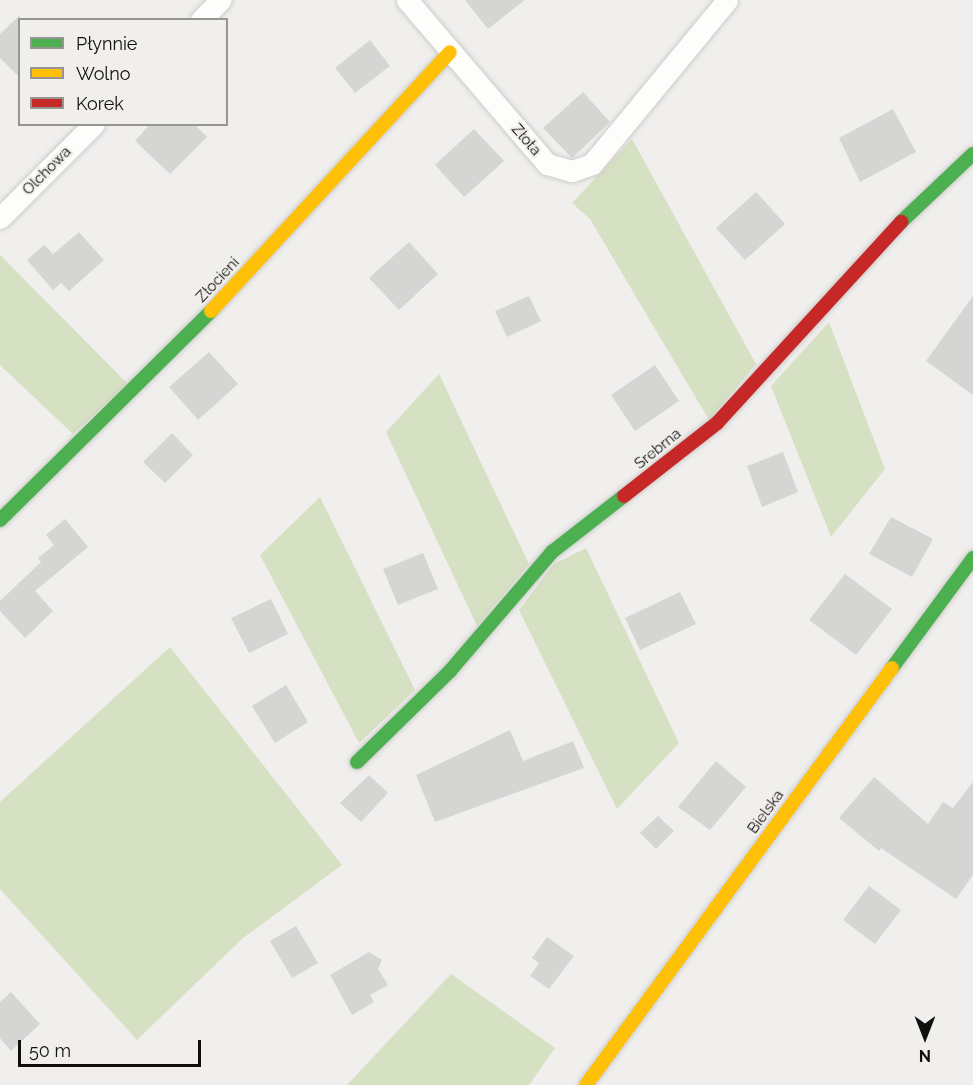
<!DOCTYPE html>
<meta charset="utf-8">
<style>
body{margin:0}
#map{position:relative;width:973px;height:1085px;overflow:hidden;background:#f0efed;font-family:Raleway,sans-serif}
div>[style]{position:absolute}
.green>*{inset:0;background:#d6e0c2}
.building>*{inset:0;background:#d5d5d4}
.roads{filter:drop-shadow(0 0 2px #cdcccb) drop-shadow(0 0 2px #cdcccb)}
.street>*{height:21px;margin:-10.5px;padding:0 10.5px;transform-origin:10.5px;border-radius:10.5px;background:#fdfdfc}
.fast>*{height:14px;margin:-7px;padding:0 7px;transform-origin:7px;border-radius:7px;background:#4caf50}
.slow>*{height:14px;margin:-7px;padding:0 7px;transform-origin:7px;border-radius:7px;background:#ffc107}
.jam>*{height:14px;margin:-7px;padding:0 7px;transform-origin:7px;border-radius:7px;background:#c62828}
span{translate:-50% -50%;white-space:nowrap;text-align:center;line-height:1.15;-webkit-text-stroke:4.5px #f1efec;paint-order:stroke}
.street-label{font-size:15px;color:#100f0e}
.legend{position:absolute;left:18px;top:18px;width:210px;height:108px;box-sizing:border-box;background:#f1efec;border:2px solid #979593;margin:0;padding:8px 10px;list-style:none;font-size:18px;color:#100f0e}
.legend li{display:flex;align-items:center;gap:12px;height:30px}
.legend b{width:30px;border:2px solid #979593}
.north{position:absolute;left:895px;top:1007px;width:60px;height:60px;-webkit-text-stroke:4px #f1efec;paint-order:stroke;rotate:180deg;font-size:16px;font-weight:700;line-height:24px;text-align:center;color:#100f0e}
.north::after{content:'';display:block;margin:auto;width:21px;height:27px;background:#100f0e;clip-path:polygon(50% 0,100% 100%,50% 72%,0 100%)}
.scale{position:absolute;left:18px;top:1040px;width:183px;height:27px;box-sizing:border-box;border:3px solid #100f0e;border-top:0;padding-left:8px;font-size:18px;line-height:21px;white-space:nowrap;color:#100f0e;-webkit-text-stroke:4px #f1efec;paint-order:stroke}
</style>
<div id="map">
<div class="green">
<i style="clip-path:polygon(632px 139px,756px 364px,709px 420px,590px 219px,572px 203px)"></i>
<i style="clip-path:polygon(0 255px,128px 384px,73px 434px,0 365px)"></i>
<i style="clip-path:polygon(829px 322px,885px 469px,831px 537px,771px 386px)"></i>
<i style="clip-path:polygon(439px 374px,529px 564px,477px 626px,386px 432px)"></i>
<i style="clip-path:polygon(320px 497px,415px 690px,359px 743px,260px 555px)"></i>
<i style="clip-path:polygon(586px 548px,679px 743px,617px 809px,519px 610px,554px 564px)"></i>
<i style="clip-path:polygon(170px 647px,342px 865px,243px 938px,137px 1040px,0 889px,0 802px)"></i>
<i style="clip-path:polygon(451px 974px,555px 1048px,529px 1085px,347px 1085px)"></i>
</div>
<div class="building">
<i style="clip-path:polygon(465px 0,525px 0,488px 29px)"></i>
<i style="clip-path:polygon(20px 15px,20px 78px,0 58px,0 34px)"></i>
<i style="clip-path:polygon(370px 40px,390px 66px,355px 93px,335px 68px)"></i>
<i style="clip-path:polygon(583px 92px,610px 122px,572px 158px,543px 128px)"></i>
<i style="clip-path:polygon(893px 109px,916px 152px,860px 182px,839px 138px)"></i>
<i style="clip-path:polygon(150px 124px,194px 124px,207px 137px,170px 174px,135px 141px)"></i>
<i style="clip-path:polygon(474px 129px,504px 161px,464px 197px,435px 165px)"></i>
<i style="clip-path:polygon(756px 192px,785px 224px,745px 260px,716px 228px)"></i>
<i style="clip-path:polygon(79px 232px,104px 260px,69px 291px,61px 283px,53px 290px,27px 260px,44px 245px,53px 254px)"></i>
<i style="clip-path:polygon(409px 242px,438px 274px,399px 310px,369px 278px)"></i>
<i style="clip-path:polygon(529px 296px,541px 321px,507px 337px,495px 311px)"></i>
<i style="clip-path:polygon(973px 296px,973px 395px,926px 361px)"></i>
<i style="clip-path:polygon(209px 352px,238px 384px,198px 420px,169px 387px)"></i>
<i style="clip-path:polygon(655px 365px,679px 401px,635px 431px,611px 395px)"></i>
<i style="clip-path:polygon(172px 433px,193px 455px,165px 483px,143px 462px)"></i>
<i style="clip-path:polygon(783px 452px,798px 492px,762px 507px,747px 466px)"></i>
<i style="clip-path:polygon(891px 517px,933px 539px,912px 577px,869px 554px)"></i>
<i style="clip-path:polygon(65px 519px,88px 547px,35px 591px,53px 611px,25px 638px,0 611px,0 601px,41px 562px,38px 558px,54px 545px,46px 535px)"></i>
<i style="clip-path:polygon(423px 553px,438px 589px,398px 605px,383px 569px)"></i>
<i style="clip-path:polygon(845px 574px,892px 609px,856px 655px,809px 620px)"></i>
<i style="clip-path:polygon(680px 592px,696px 624px,640px 650px,625px 618px)"></i>
<i style="clip-path:polygon(271px 599px,288px 634px,249px 653px,231px 618px)"></i>
<i style="clip-path:polygon(286px 685px,308px 722px,275px 743px,252px 706px)"></i>
<i style="clip-path:polygon(510px 730px,523px 761px,573px 741px,584px 768px,435px 822px,416px 775px)"></i>
<i style="clip-path:polygon(716px 761px,746px 787px,710px 830px,678px 807px)"></i>
<i style="clip-path:polygon(369px 775px,388px 793px,361px 822px,340px 803px)"></i>
<i style="clip-path:polygon(874px 777px,928px 824px,943px 802px,953px 808px,973px 782px,973px 875px,956px 899px,881px 848px,879px 851px,839px 818px)"></i>
<i style="clip-path:polygon(658px 816px,674px 831px,656px 849px,640px 833px)"></i>
<i style="clip-path:polygon(869px 886px,901px 910px,875px 944px,843px 920px)"></i>
<i style="clip-path:polygon(296px 926px,318px 963px,292px 978px,270px 941px)"></i>
<i style="clip-path:polygon(547px 937px,574px 956px,549px 989px,530px 976px,539px 963px,532px 958px)"></i>
<i style="clip-path:polygon(369px 952px,382px 960px,378px 969px,388px 985px,370px 995px,374px 1002px,352px 1015px,330px 975px)"></i>
<i style="clip-path:polygon(11px 992px,40px 1024px,11px 1051px,0 1038px,0 1002px)"></i>
</div>
<div class="roads">
<div class="street">
<i style="left:407px;top:0;width:216px;rotate:49.5deg"></i>
<i style="left:547px;top:164px;width:26px;rotate:16deg"></i>
<i style="left:572px;top:171px;width:21px;rotate:-19deg"></i>
<i style="left:592px;top:164px;width:212px;rotate:-50.5deg"></i>
<i style="left:201px;top:20px;width:28px;rotate:-46deg"></i>
<i style="left:0;top:218px;width:133px;rotate:-45deg"></i>
</div>
<div class="fast">
<i style="left:901px;top:222px;width:99px;rotate:-43.4deg"></i>
<i style="left:0;top:520px;width:297px;rotate:-44.7deg"></i>
<i style="left:892px;top:668px;width:137px;rotate:-53.6deg"></i>
<i style="left:357px;top:762px;width:130px;rotate:-44.4deg"></i>
<i style="left:450px;top:671px;width:157px;rotate:-49.4deg"></i>
<i style="left:552px;top:552px;width:91px;rotate:-37.9deg"></i>
</div>
<div class="slow">
<i style="left:211px;top:311px;width:352px;rotate:-47.3deg"></i>
<i style="left:586px;top:1085px;width:517px;rotate:-53.73deg"></i>
</div>
<div class="jam">
<i style="left:624px;top:496px;width:118px;rotate:-38.1deg"></i>
<i style="left:717px;top:423px;width:273px;rotate:-47.5deg"></i>
</div>
</div>
<div class="street-label">
<span style="left:526px;top:140px;rotate:49deg">Złota</span>
<span style="left:47px;top:171px;rotate:-45deg">Olchowa</span>
<span style="left:218px;top:280px;rotate:-47deg">Złocieni</span>
<span style="left:658px;top:449px;rotate:-39deg">Srebrna</span>
<span style="left:766px;top:812px;rotate:-54deg">Bielska</span>
</div>
<ul class="legend">
<li><b style="height:8px;background:#4caf50"></b>Płynnie</li>
<li><b style="height:8px;background:#ffc107"></b>Wolno</li>
<li><b style="height:8px;background:#c62828"></b>Korek</li>
</ul>
<div class="north">N</div>
<div class="scale">50 m</div>
</div>
